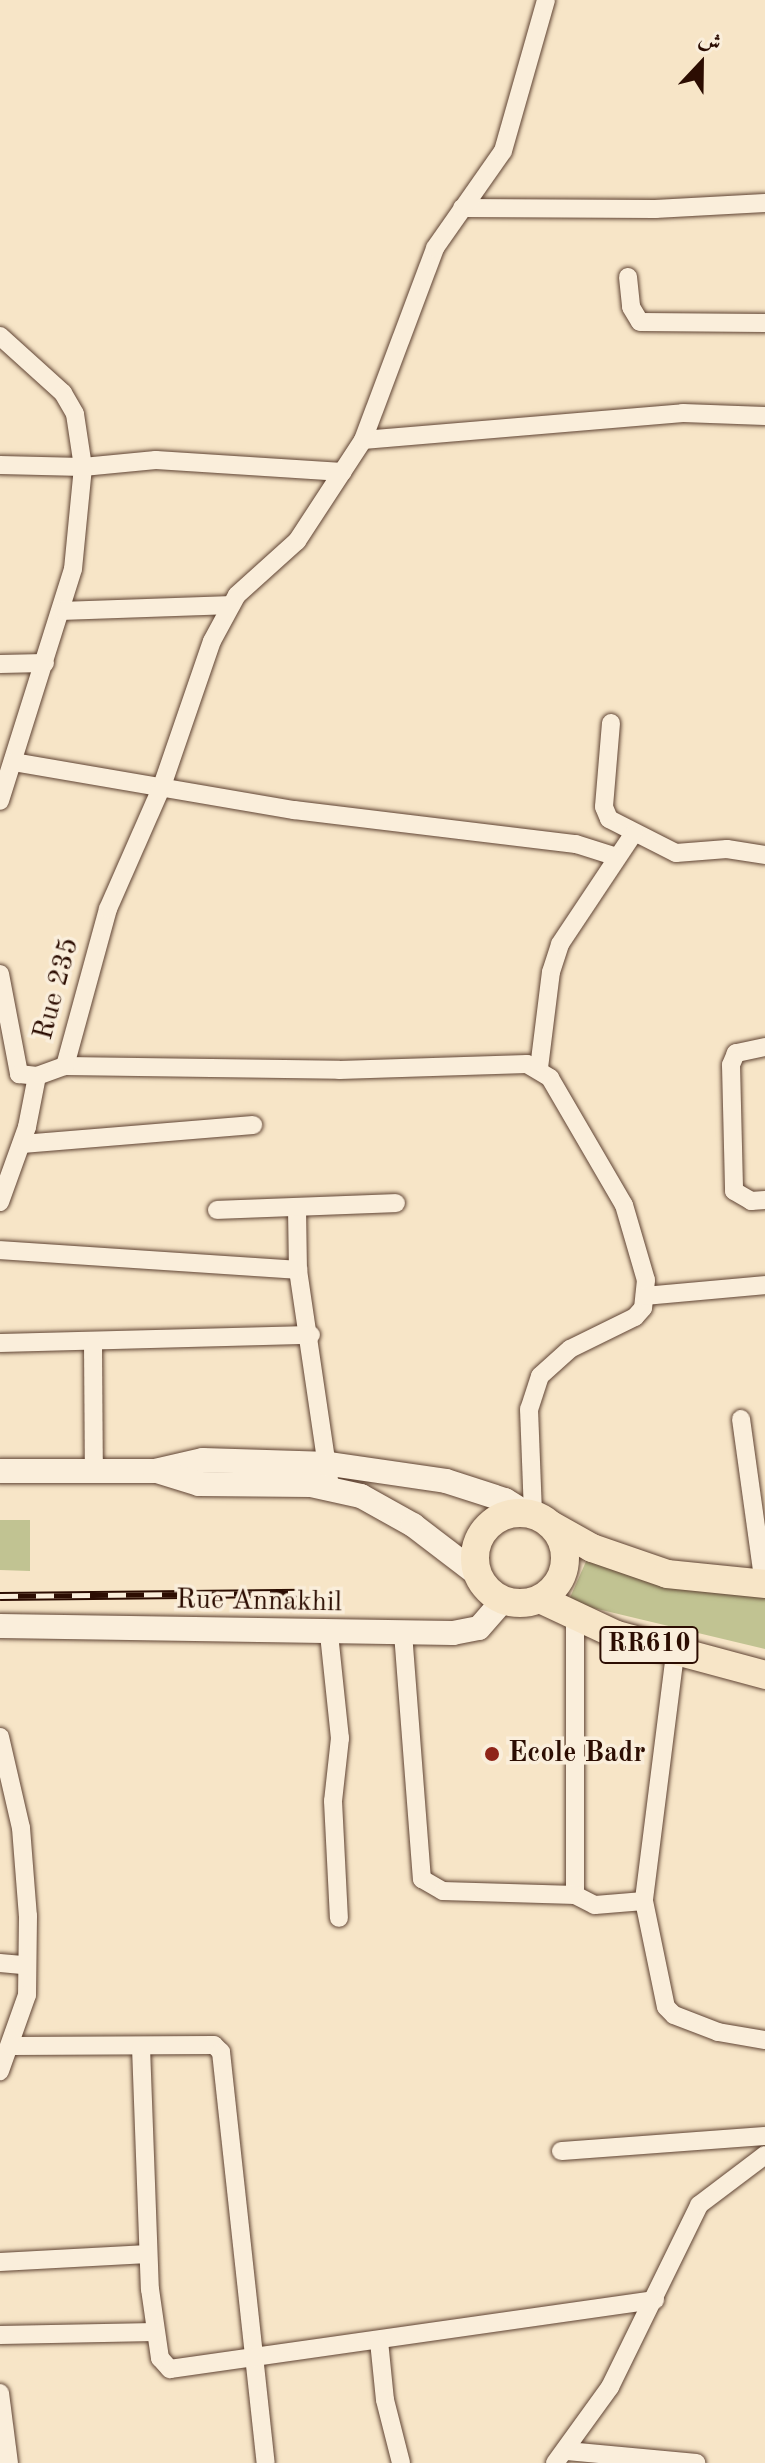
<!DOCTYPE html>
<meta charset="utf-8">
<style>
body{margin:0}
#map{position:relative;width:765px;height:2463px;overflow:hidden;background:#f7e5c7;font-family:"Old Standard TT",Amiri,serif}
div>[style]{position:absolute}
.green>*{inset:0;background:#c1c392}
.roads{filter:drop-shadow(0 0 2px #5f4333) drop-shadow(0 0 2px #5f4333)}
.street>*{height:18px;margin:-9px;padding:0 9px;transform-origin:9px;border-radius:9px;background:#faeedb}
.secondary>*{height:24px;margin:-12px;padding:0 12px;transform-origin:12px;border-radius:12px;background:#faeedb}
.primary>*{height:28px;margin:-14px;padding:0 14px;transform-origin:14px;border-radius:14px;background:#f7e5c7}
.primary>.ring{margin:-14px;padding:0;box-sizing:content-box;background:none;border:28px solid #f7e5c7;border-radius:50%}
.rail>*{height:9px;margin-top:-4.5px;transform-origin:0;background:repeating-linear-gradient(90deg,#faeedb 0 18px,#2c0d02 0 36px);box-sizing:border-box;border-block:2px solid #2c0d02}
.dots>*{width:22px;height:22px;translate:-50% -50%;box-sizing:border-box;border:4px solid #faeedb;border-radius:50%}
span{translate:-50% -50%;white-space:nowrap;text-align:center;line-height:1.15;-webkit-text-stroke:7px #faeedb;paint-order:stroke}
.shield-label span{padding:2px 6px;background:#faeedb;border:2px solid;border-radius:6px;-webkit-text-stroke-width:0}
.shield-label{font-size:26px;color:#2c0d02;font-weight:700}
.street-label{font-size:28px;color:#2c0d02}
.poi-label{font-size:28px;color:#2c0d02;font-weight:700}
.left{translate:0 -50%;text-align:left}
.north{position:absolute;left:661px;top:24px;width:80px;height:80px;-webkit-text-stroke:6px #faeedb;paint-order:stroke;rotate:22deg;font-size:22px;font-weight:700;line-height:32px;text-align:center;color:#2c0d02}
.north::after{content:'';display:block;margin:auto;width:28px;height:36px;background:#2c0d02;clip-path:polygon(50% 0,100% 100%,50% 72%,0 100%)}
</style>
<div id="map">
<div class="green">
<i style="clip-path:polygon(0 1520px,30px 1520px,30px 1571px,0 1570px)"></i>
<i style="clip-path:polygon(588px 1557px,765px 1590px,765px 1649px,568px 1602px)"></i>
</div>
<div class="roads">
<div class="street">
<i style="left:462px;top:208px;width:193px;rotate:0.3deg"></i>
<i style="left:655px;top:209px;width:110px;rotate:-3.1deg"></i>
<i style="left:628px;top:277px;width:30px;rotate:84deg"></i>
<i style="left:631px;top:307px;width:17px;rotate:59deg"></i>
<i style="left:640px;top:322px;width:125px;rotate:0.5deg"></i>
<i style="left:0;top:336px;width:85px;rotate:42.1deg"></i>
<i style="left:63px;top:393px;width:24px;rotate:60deg"></i>
<i style="left:75px;top:414px;width:54px;rotate:81.4deg"></i>
<i style="left:83px;top:467px;width:102px;rotate:95.6deg"></i>
<i style="left:73px;top:569px;width:243px;rotate:107.5deg"></i>
<i style="left:363px;top:440px;width:321px;rotate:-4.8deg"></i>
<i style="left:683px;top:413px;width:82px;rotate:2.1deg"></i>
<i style="left:0;top:465px;width:83px;rotate:1.4deg"></i>
<i style="left:83px;top:467px;width:73px;rotate:-5.5deg"></i>
<i style="left:156px;top:460px;width:187px;rotate:3.7deg"></i>
<i style="left:62px;top:611px;width:169px;rotate:-2deg"></i>
<i style="left:0;top:664px;width:45px;rotate:-1.3deg"></i>
<i style="left:611px;top:723px;width:84px;rotate:94.8deg"></i>
<i style="left:604px;top:807px;width:13px;rotate:67deg"></i>
<i style="left:609px;top:819px;width:75px;rotate:26.9deg"></i>
<i style="left:676px;top:853px;width:51px;rotate:-4.5deg"></i>
<i style="left:727px;top:849px;width:38px;rotate:9deg"></i>
<i style="left:13px;top:762px;width:285px;rotate:9.7deg"></i>
<i style="left:294px;top:810px;width:284px;rotate:6.9deg"></i>
<i style="left:576px;top:844px;width:43px;rotate:17.6deg"></i>
<i style="left:0;top:974px;width:102px;rotate:79.2deg"></i>
<i style="left:19px;top:1074px;width:18px;rotate:6deg"></i>
<i style="left:765px;top:1047px;width:30px;rotate:168deg"></i>
<i style="left:736px;top:1053px;width:13px;rotate:113deg"></i>
<i style="left:731px;top:1065px;width:126px;rotate:88.6deg"></i>
<i style="left:734px;top:1191px;width:20px;rotate:30deg"></i>
<i style="left:751px;top:1201px;width:14px;rotate:-4deg"></i>
<i style="left:65px;top:1066px;width:274px;rotate:0.8deg"></i>
<i style="left:339px;top:1070px;width:188px;rotate:-1.8deg"></i>
<i style="left:527px;top:1064px;width:27px;rotate:31deg"></i>
<i style="left:550px;top:1078px;width:147px;rotate:59.8deg"></i>
<i style="left:624px;top:1205px;width:78px;rotate:73.7deg"></i>
<i style="left:646px;top:1280px;width:28px;rotate:96deg"></i>
<i style="left:643px;top:1308px;width:12px;rotate:132deg"></i>
<i style="left:635px;top:1317px;width:72px;rotate:153.8deg"></i>
<i style="left:570px;top:1349px;width:40px;rotate:138deg"></i>
<i style="left:540px;top:1376px;width:35px;rotate:108deg"></i>
<i style="left:529px;top:1409px;width:105px;rotate:87.8deg"></i>
<i style="left:539px;top:1068px;width:97px;rotate:-82.9deg"></i>
<i style="left:551px;top:972px;width:29px;rotate:-72deg"></i>
<i style="left:560px;top:944px;width:133px;rotate:-56.3deg"></i>
<i style="left:22px;top:1144px;width:232px;rotate:-4.7deg"></i>
<i style="left:0;top:1202px;width:80px;rotate:-70.2deg"></i>
<i style="left:27px;top:1127px;width:52px;rotate:-78.9deg"></i>
<i style="left:37px;top:1076px;width:30px;rotate:-20deg"></i>
<i style="left:65px;top:1066px;width:163px;rotate:-74.7deg"></i>
<i style="left:108px;top:909px;width:134px;rotate:-66.3deg"></i>
<i style="left:162px;top:786px;width:153px;rotate:-71deg"></i>
<i style="left:212px;top:641px;width:52px;rotate:-61.5deg"></i>
<i style="left:237px;top:595px;width:81px;rotate:-42deg"></i>
<i style="left:297px;top:541px;width:121px;rotate:-56.8deg"></i>
<i style="left:363px;top:440px;width:205px;rotate:-69.4deg"></i>
<i style="left:435px;top:248px;width:118px;rotate:-55deg"></i>
<i style="left:503px;top:151px;width:157px;rotate:-74.1deg"></i>
<i style="left:297px;top:1208px;width:62px;rotate:89.1deg"></i>
<i style="left:298px;top:1270px;width:220px;rotate:81.6deg"></i>
<i style="left:217px;top:1210px;width:179px;rotate:-2.2deg"></i>
<i style="left:0;top:1250px;width:299px;rotate:3.8deg"></i>
<i style="left:645px;top:1296px;width:121px;rotate:-5.2deg"></i>
<i style="left:0;top:1343px;width:311px;rotate:-1.5deg"></i>
<i style="left:93px;top:1344px;width:128px;rotate:89.6deg"></i>
<i style="left:741px;top:1419px;width:167px;rotate:82.1deg"></i>
<i style="left:575px;top:1619px;width:276px;rotate:90deg"></i>
<i style="left:575px;top:1895px;width:22px;rotate:27deg"></i>
<i style="left:595px;top:1905px;width:49px;rotate:-4.7deg"></i>
<i style="left:403px;top:1633px;width:247px;rotate:85.6deg"></i>
<i style="left:422px;top:1879px;width:24px;rotate:30deg"></i>
<i style="left:443px;top:1891px;width:132px;rotate:1.7deg"></i>
<i style="left:329px;top:1634px;width:105px;rotate:84deg"></i>
<i style="left:340px;top:1738px;width:63px;rotate:96.3deg"></i>
<i style="left:333px;top:1801px;width:117px;rotate:87.1deg"></i>
<i style="left:675px;top:1654px;width:249px;rotate:97.2deg"></i>
<i style="left:644px;top:1901px;width:108px;rotate:78.3deg"></i>
<i style="left:666px;top:2007px;width:11px;rotate:45deg"></i>
<i style="left:674px;top:2015px;width:47px;rotate:21.1deg"></i>
<i style="left:718px;top:2032px;width:48px;rotate:9.7deg"></i>
<i style="left:0;top:1737px;width:93px;rotate:77deg"></i>
<i style="left:21px;top:1828px;width:88px;rotate:85.5deg"></i>
<i style="left:28px;top:1916px;width:79px;rotate:90.7deg"></i>
<i style="left:27px;top:1995px;width:81px;rotate:109.6deg"></i>
<i style="left:0;top:1963px;width:25px;rotate:5deg"></i>
<i style="left:11px;top:2046px;width:203px;rotate:-0.3deg"></i>
<i style="left:214px;top:2045px;width:10px;rotate:45deg"></i>
<i style="left:221px;top:2052px;width:413px;rotate:83.8deg"></i>
<i style="left:141px;top:2047px;width:242px;rotate:87.9deg"></i>
<i style="left:150px;top:2289px;width:70px;rotate:81.8deg"></i>
<i style="left:160px;top:2358px;width:15px;rotate:48deg"></i>
<i style="left:170px;top:2369px;width:490px;rotate:-8.1deg"></i>
<i style="left:561px;top:2151px;width:205px;rotate:-4.2deg"></i>
<i style="left:0;top:2262px;width:148px;rotate:-3.1deg"></i>
<i style="left:0;top:2335px;width:155px;rotate:-1.1deg"></i>
<i style="left:379px;top:2341px;width:59px;rotate:84.2deg"></i>
<i style="left:385px;top:2400px;width:65px;rotate:75.7deg"></i>
<i style="left:0;top:2393px;width:71px;rotate:82.7deg"></i>
<i style="left:567px;top:2451px;width:130px;rotate:5.3deg"></i>
<i style="left:555px;top:2463px;width:94px;rotate:-54.1deg"></i>
<i style="left:610px;top:2387px;width:203px;rotate:-63.9deg"></i>
<i style="left:699px;top:2205px;width:83px;rotate:-37.1deg"></i>
</div>
<div class="secondary">
<i style="left:0;top:1471px;width:155px"></i>
<i style="left:155px;top:1471px;width:49px;rotate:-12.9deg"></i>
<i style="left:203px;top:1460px;width:127px;rotate:1.8deg"></i>
<i style="left:330px;top:1464px;width:117px;rotate:8.3deg"></i>
<i style="left:446px;top:1481px;width:62px;rotate:17.9deg"></i>
<i style="left:505px;top:1500px;width:25px;rotate:32deg"></i>
<i style="left:157px;top:1471px;width:44px;rotate:17.2deg"></i>
<i style="left:199px;top:1484px;width:112px;rotate:0.5deg"></i>
<i style="left:311px;top:1485px;width:51px;rotate:12.4deg"></i>
<i style="left:361px;top:1496px;width:60px;rotate:29.1deg"></i>
<i style="left:413px;top:1525px;width:81px;rotate:37.4deg"></i>
<i style="left:0;top:1626px;width:453px;rotate:0.9deg"></i>
<i style="left:453px;top:1633px;width:26px;rotate:-11deg"></i>
<i style="left:479px;top:1628px;width:37px;rotate:-49deg"></i>
</div>
<div class="primary">
<i class="ring" style="left:475px;top:1513px;width:62px;height:62px"></i>
<i style="left:551px;top:1525px;width:47px;rotate:29.3deg"></i>
<i style="left:592px;top:1548px;width:79px;rotate:19.1deg"></i>
<i style="left:667px;top:1574px;width:99px;rotate:5.8deg"></i>
<i style="left:540px;top:1599px;width:85px;rotate:25.1deg"></i>
<i style="left:617px;top:1635px;width:153px;rotate:15.1deg"></i>
</div>
</div>
<div class="rail">
<i style="left:0;top:1596px;width:305px;rotate:-0.6deg"></i>
</div>
<div class="dots">
<i style="left:492px;top:1754px;background:#8f2418"></i>
</div>
<div class="shield-label">
<span style="left:649px;top:1645px">RR610</span>
</div>
<div class="street-label">
<span style="left:57px;top:989px;rotate:-75deg">Rue 235</span>
<span style="left:259px;top:1602px;rotate:1deg">Rue Annakhil</span>
</div>
<div class="poi-label">
<span class="left" style="left:508px;top:1754px">Ecole Badr</span>
</div>
<div class="north">ش</div>
</div>
